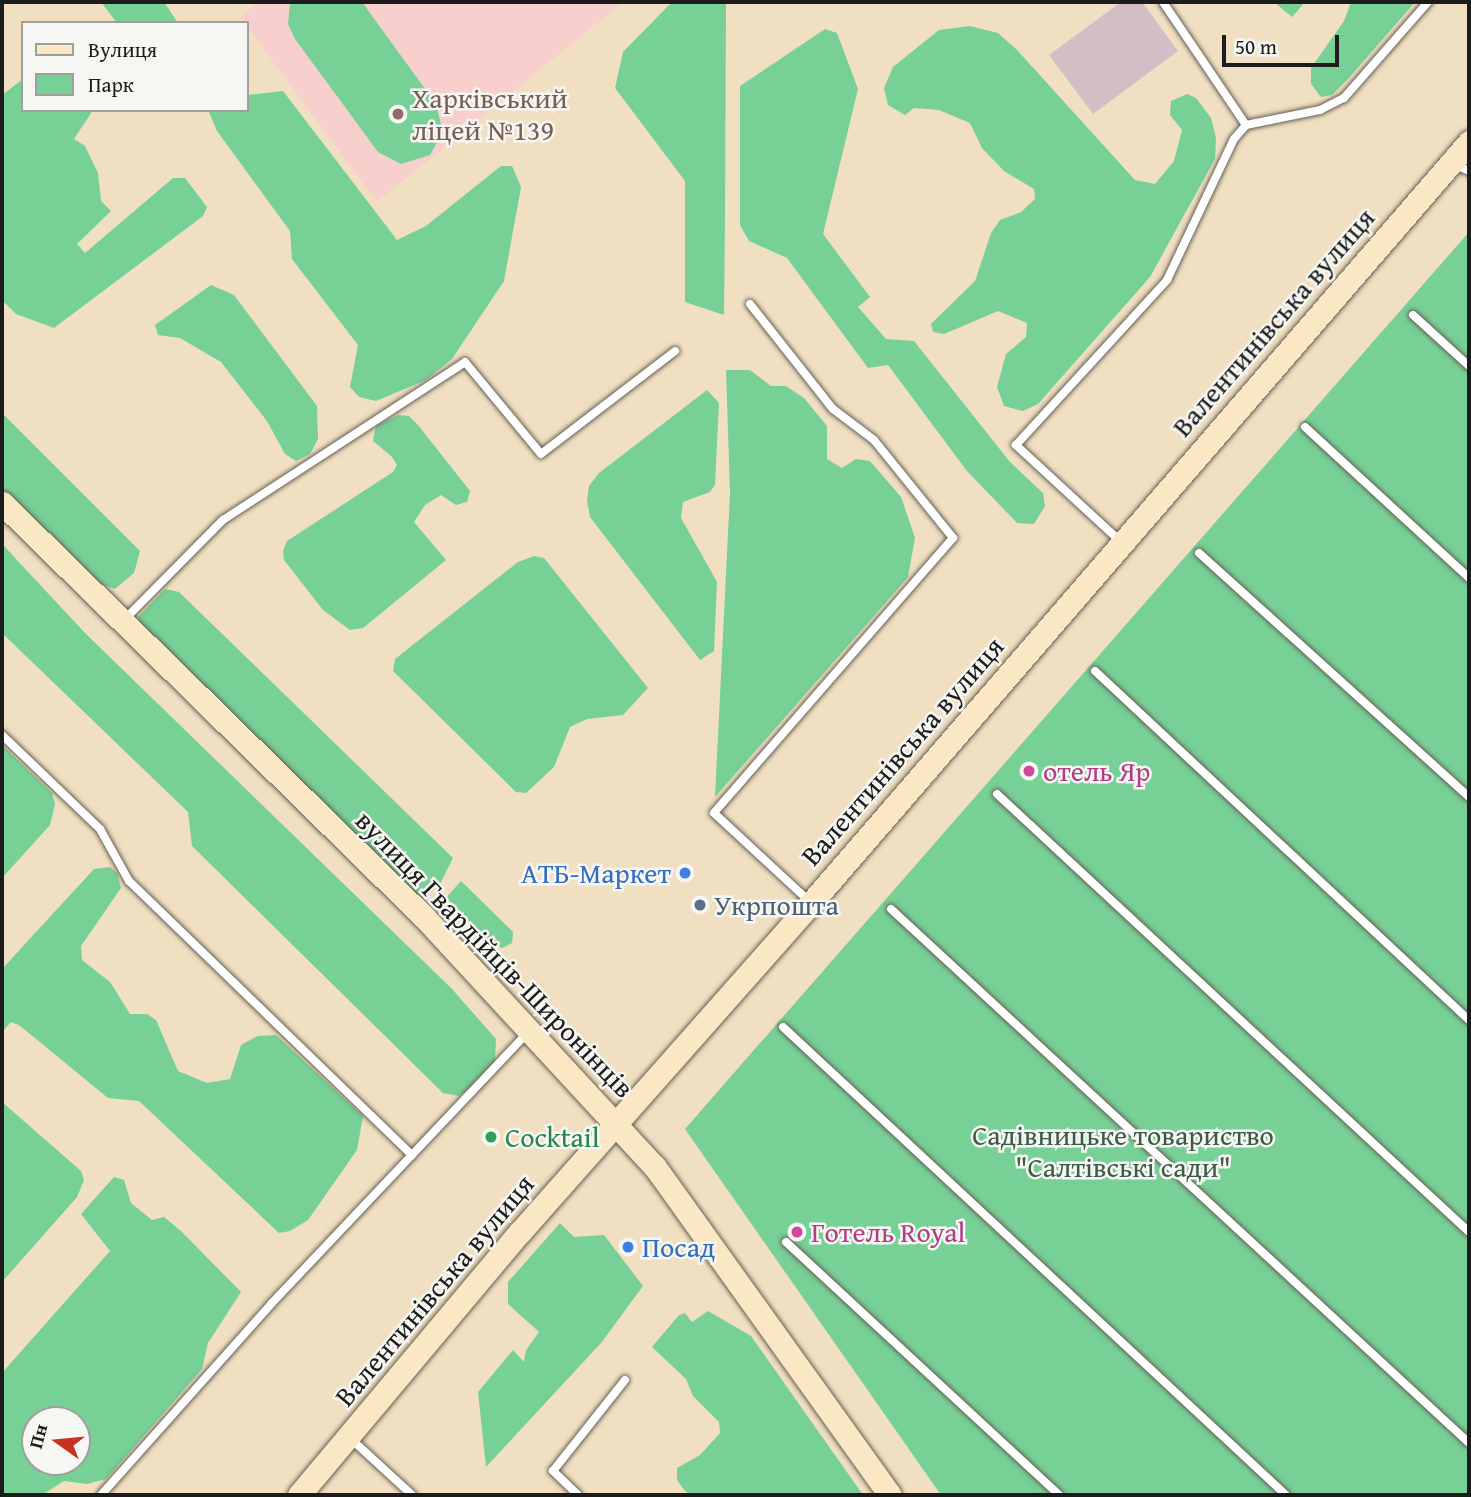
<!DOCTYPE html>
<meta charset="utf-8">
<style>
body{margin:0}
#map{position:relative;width:1471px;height:1497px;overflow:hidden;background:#f0dfc1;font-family:"Gentium Book Plus",serif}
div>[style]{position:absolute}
.built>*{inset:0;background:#f7d0ce}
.industrial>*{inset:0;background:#d2bec4}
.green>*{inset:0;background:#77d096}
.roads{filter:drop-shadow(0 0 2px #666056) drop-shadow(0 0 2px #666056)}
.lane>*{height:8px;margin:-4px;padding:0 4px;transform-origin:4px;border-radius:4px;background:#fff}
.secondary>*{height:23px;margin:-11.5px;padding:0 11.5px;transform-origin:11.5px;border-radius:11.5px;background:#fae7c3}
.dots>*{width:19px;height:19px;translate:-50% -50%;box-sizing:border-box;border:4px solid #f6f6f2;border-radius:50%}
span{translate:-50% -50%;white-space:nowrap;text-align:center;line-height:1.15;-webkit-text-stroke:5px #f6f6f2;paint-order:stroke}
.education-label{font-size:28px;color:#785e54}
.left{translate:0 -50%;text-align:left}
.street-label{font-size:28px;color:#1c1c1c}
.hotel-label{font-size:28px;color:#b23c85}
.shop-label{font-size:28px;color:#366cbe}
.right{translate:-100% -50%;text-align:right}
.service-label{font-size:28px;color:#4e5e75}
.park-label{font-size:28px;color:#3c5b47}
.leisure-label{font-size:28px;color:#27864d}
.frame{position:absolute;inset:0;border:4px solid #1c1c1c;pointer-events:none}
.legend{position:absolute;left:21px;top:21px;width:228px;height:91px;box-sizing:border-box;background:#f6f6f2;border:2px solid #9f9f9c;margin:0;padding:9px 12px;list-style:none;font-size:21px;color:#1c1c1c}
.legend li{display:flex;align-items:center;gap:14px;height:35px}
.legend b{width:35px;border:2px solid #9f9f9c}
.north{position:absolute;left:21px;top:1406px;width:70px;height:70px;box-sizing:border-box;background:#f6f6f2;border:2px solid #9f9f9c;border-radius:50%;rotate:285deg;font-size:19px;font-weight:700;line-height:28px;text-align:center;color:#1c1c1c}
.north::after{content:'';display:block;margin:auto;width:24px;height:32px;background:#c8321e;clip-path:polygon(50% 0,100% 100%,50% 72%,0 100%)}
.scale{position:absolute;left:1222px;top:35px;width:117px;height:32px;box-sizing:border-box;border:4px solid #1c1c1c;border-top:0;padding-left:9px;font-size:21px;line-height:24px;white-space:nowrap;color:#1c1c1c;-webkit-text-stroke:5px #f6f6f2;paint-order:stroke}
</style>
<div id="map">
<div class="built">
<i style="clip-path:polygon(259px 2px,623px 2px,377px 202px,240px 17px)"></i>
</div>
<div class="industrial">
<i style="clip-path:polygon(1121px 2px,1142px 2px,1178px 51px,1093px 114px,1049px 55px)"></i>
</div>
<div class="green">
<i style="clip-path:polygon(101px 2px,164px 2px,178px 23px,117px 23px)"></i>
<i style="clip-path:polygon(290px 2px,362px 2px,436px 104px,443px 132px,430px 155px,401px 164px,378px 152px,295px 39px,288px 24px)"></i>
<i style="clip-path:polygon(726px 2px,725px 220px,724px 315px,685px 302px,685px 181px,615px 88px,623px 52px,671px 3px)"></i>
<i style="clip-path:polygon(1274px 2px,1305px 2px,1292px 17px)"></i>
<i style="clip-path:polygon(1351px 2px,1415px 2px,1348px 79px,1332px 95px,1321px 97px,1311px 84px,1311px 68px,1344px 21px)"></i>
<i style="clip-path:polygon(970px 26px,998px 33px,1017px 50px,1135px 180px,1155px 184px,1174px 161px,1182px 130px,1170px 115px,1171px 101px,1187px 94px,1196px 98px,1211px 118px,1216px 138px,1215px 159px,1150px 277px,1038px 404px,1023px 411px,1004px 406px,997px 387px,1006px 354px,1026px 337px,1027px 323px,998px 311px,944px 334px,933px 332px,931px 324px,975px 281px,991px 233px,1000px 220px,1021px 212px,1035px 199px,1034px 189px,1004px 171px,982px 148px,970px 123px,939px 110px,914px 108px,905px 115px,888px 105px,884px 88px,893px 67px,939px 30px)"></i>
<i style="clip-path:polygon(825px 29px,837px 33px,858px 89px,823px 234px,870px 297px,858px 307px,886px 339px,914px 341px,1010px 462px,1043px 493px,1045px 506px,1034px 524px,1017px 523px,967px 471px,888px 365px,868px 368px,787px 258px,749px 241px,740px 225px,740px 86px)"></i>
<i style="clip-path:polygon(23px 79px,23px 110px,93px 110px,74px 139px,85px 146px,98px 173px,101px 201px,111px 211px,77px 244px,85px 253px,173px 178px,185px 178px,207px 207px,203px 216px,54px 328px,16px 314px,2px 300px,2px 95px)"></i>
<i style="clip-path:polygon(283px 91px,397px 240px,426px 226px,501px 166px,512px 166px,521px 187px,504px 281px,452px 359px,426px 380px,376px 401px,359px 397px,350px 387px,358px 345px,292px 259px,290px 231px,217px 131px,208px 110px,247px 110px,247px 95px)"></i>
<i style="clip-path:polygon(1469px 232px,1469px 1495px,941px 1495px,685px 1129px)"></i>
<i style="clip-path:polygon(211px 285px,234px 295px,317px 406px,318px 439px,310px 454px,296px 461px,285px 454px,267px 421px,221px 362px,180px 338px,158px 335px,155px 325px)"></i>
<i style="clip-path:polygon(726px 370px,750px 370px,771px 386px,786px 386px,804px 398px,827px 426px,827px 459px,842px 468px,856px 459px,870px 461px,901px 497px,915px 538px,908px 577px,715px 797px,730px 493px)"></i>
<i style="clip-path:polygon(707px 390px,719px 403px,715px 485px,710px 492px,683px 502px,681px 518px,717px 582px,714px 651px,700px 660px,590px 517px,587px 501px,589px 486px,599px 473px)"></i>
<i style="clip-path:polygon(2px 413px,140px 551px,134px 573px,115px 589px,90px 580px,2px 496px)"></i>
<i style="clip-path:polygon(398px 415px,409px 416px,418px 425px,470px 491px,467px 502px,456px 505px,441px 495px,425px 505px,414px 522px,446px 560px,363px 628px,350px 630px,323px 610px,284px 560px,283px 551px,287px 541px,393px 472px,397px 465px,392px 457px,373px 441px,376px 426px)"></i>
<i style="clip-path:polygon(2px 544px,86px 634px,452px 989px,496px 1039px,495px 1062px,473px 1085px,459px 1096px,443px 1093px,192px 846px,188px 812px,2px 633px)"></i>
<i style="clip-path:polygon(534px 556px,544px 558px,648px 688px,623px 715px,587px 719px,570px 727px,554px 767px,526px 793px,516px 792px,393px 671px,395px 659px,518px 562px)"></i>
<i style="clip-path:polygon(165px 589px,179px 592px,453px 858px,439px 886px,423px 898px,411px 897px,142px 629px,138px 617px)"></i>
<i style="clip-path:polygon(2px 745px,52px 793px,55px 804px,50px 825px,2px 878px)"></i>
<i style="clip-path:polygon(110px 867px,117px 873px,121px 888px,81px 946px,82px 960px,110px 982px,130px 1014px,147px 1014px,156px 1020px,178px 1071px,207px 1083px,230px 1079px,241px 1045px,258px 1036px,276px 1035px,363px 1116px,357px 1150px,308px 1220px,290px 1231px,279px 1233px,139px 1101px,108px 1098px,19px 1025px,11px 1022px,2px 1032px,2px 969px,94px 869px)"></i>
<i style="clip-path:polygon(461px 881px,513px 932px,512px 943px,502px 948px,486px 938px,446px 898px)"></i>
<i style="clip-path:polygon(2px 1102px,81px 1171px,84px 1180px,77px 1197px,2px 1282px)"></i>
<i style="clip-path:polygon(evenodd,114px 1177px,124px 1180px,131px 1203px,152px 1220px,164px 1217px,181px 1231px,241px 1292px,208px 1343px,202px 1369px,106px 1479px,87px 1484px,64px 1481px,42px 1495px,2px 1495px,2px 1373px,110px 1251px,81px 1214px,114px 1177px,35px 1420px,77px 1420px,77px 1462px,35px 1462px,35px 1420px)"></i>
<i style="clip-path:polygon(560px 1223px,574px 1237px,604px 1235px,643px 1286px,601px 1343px,486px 1467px,478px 1392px,513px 1350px,524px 1362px,526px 1350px,539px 1332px,508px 1304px,508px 1282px)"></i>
<i style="clip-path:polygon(708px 1311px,751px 1336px,863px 1495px,691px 1495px,685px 1491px,677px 1480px,677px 1468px,700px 1455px,720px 1433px,719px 1422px,693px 1396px,686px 1379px,652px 1347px,679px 1315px,685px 1313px,692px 1322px)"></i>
</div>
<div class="roads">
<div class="lane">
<i style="left:1163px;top:2px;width:148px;rotate:56deg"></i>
<i style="left:1454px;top:164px;width:17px;rotate:25deg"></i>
<i style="left:750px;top:304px;width:134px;rotate:51.7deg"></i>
<i style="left:833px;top:409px;width:51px;rotate:37.1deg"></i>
<i style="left:874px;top:440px;width:126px;rotate:51.1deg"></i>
<i style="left:953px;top:538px;width:364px;rotate:131deg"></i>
<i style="left:714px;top:813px;width:129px;rotate:42.8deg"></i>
<i style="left:1413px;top:315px;width:76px;rotate:42.3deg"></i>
<i style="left:1305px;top:427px;width:223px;rotate:42.6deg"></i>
<i style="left:1120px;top:541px;width:142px;rotate:-137.3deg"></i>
<i style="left:1016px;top:445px;width:224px;rotate:-47.5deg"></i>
<i style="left:1167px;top:280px;width:156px;rotate:-64.6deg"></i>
<i style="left:1234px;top:139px;width:18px;rotate:-49deg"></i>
<i style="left:1246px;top:125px;width:76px;rotate:-11.5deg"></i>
<i style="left:1320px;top:110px;width:27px;rotate:-27deg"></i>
<i style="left:1344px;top:98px;width:128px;rotate:-48.8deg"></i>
<i style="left:1199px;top:553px;width:364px;rotate:42.1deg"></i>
<i style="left:124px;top:620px;width:141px;rotate:-45.3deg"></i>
<i style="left:223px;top:520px;width:289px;rotate:-33.1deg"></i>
<i style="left:465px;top:362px;width:119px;rotate:50.4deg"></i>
<i style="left:541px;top:454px;width:169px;rotate:-37.5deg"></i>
<i style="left:1095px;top:671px;width:512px;rotate:43.02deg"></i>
<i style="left:2px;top:735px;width:136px;rotate:43.8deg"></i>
<i style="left:100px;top:829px;width:60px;rotate:60.9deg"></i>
<i style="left:129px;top:881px;width:394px;rotate:44.1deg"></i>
<i style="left:997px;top:794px;width:644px;rotate:42.86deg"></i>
<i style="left:891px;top:909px;width:787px;rotate:42.73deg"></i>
<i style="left:783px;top:1027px;width:687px;rotate:42.94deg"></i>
<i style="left:786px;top:1242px;width:372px;rotate:42.8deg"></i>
<i style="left:350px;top:1438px;width:84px;rotate:42.6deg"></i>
<i style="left:101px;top:1495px;width:256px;rotate:-48.3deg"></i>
<i style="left:271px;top:1304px;width:373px;rotate:-46.6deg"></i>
<i style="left:578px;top:1495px;width:35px;rotate:-136deg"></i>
<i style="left:553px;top:1471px;width:116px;rotate:-51.6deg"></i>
</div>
<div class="secondary">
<i style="left:2px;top:503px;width:591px;rotate:44.45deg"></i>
<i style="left:424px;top:917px;width:340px;rotate:47.3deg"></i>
<i style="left:655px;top:1167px;width:403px;rotate:54.4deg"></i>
<i style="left:299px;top:1495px;width:344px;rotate:-50deg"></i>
<i style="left:520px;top:1232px;width:439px;rotate:-48.5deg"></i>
<i style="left:811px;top:903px;width:1006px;rotate:-49.15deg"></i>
</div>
</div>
<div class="dots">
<i style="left:398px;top:114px;background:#8d6e63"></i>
<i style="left:1029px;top:771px;background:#d1479c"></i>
<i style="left:685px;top:873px;background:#3f7fe0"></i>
<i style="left:700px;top:905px;background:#5c6f8a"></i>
<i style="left:491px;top:1137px;background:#2e9e5b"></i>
<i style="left:797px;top:1232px;background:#d1479c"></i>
<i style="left:628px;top:1247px;background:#3f7fe0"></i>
</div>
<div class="education-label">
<span class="left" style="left:412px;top:114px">Харківський<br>ліцей №139</span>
</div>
<div class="street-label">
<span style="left:1273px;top:322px;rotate:-49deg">Валентинівська вулиця</span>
<span style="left:902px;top:751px;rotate:-49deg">Валентинівська вулиця</span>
<span style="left:495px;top:954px;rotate:46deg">вулиця Гвардійців-Широнінців</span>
<span style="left:434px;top:1290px;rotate:-50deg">Валентинівська вулиця</span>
</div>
<div class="hotel-label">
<span class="left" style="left:1043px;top:771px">отель Яр</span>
<span class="left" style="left:811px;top:1232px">Готель Royal</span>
</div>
<div class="shop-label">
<span class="right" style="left:671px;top:873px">АТБ-Маркет</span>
<span class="left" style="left:642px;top:1247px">Посад</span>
</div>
<div class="service-label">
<span class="left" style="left:714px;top:905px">Укрпошта</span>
</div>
<div class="park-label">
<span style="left:1123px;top:1151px">Садівницьке товариство<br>"Салтівські сади"</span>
</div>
<div class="leisure-label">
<span class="left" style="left:505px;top:1137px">Cocktail</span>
</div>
<div class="frame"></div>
<ul class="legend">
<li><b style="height:9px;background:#fae7c3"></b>Вулиця</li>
<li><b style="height:19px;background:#77d096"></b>Парк</li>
</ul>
<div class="north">Пн</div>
<div class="scale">50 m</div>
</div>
